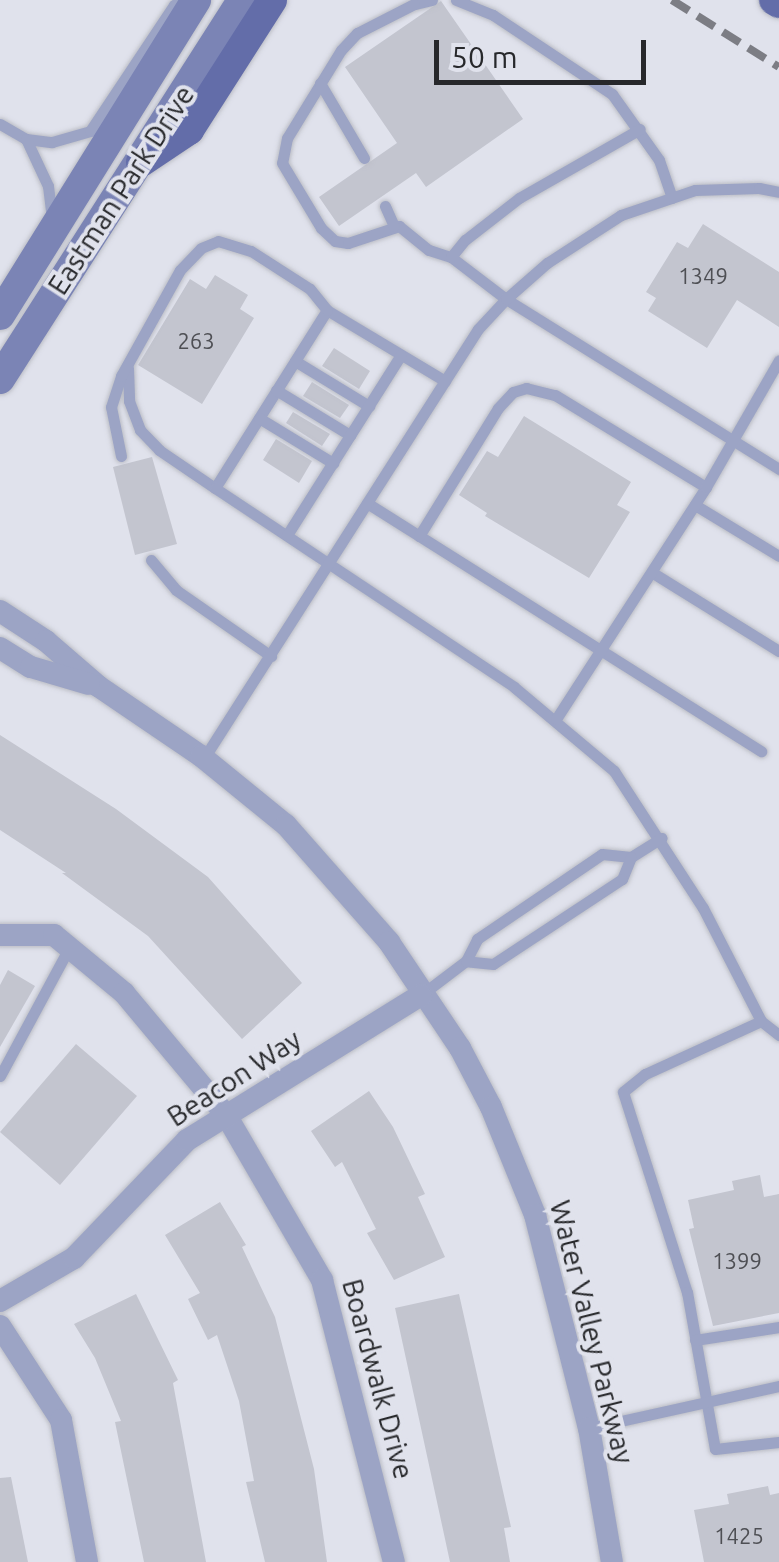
<!DOCTYPE html>
<style>
body{margin:0}
#map{position:relative;width:779px;height:1562px;overflow:hidden;background:#e0e2ec;font-family:Ubuntu,sans-serif}
div>[style]{position:absolute}
.building>*{inset:0;background:#c3c5cf}
.roads{filter:drop-shadow(0 0 2px #bbbdc5) drop-shadow(0 0 2px #bbbdc5)}
.lane>*{height:11px;margin:-5.5px;padding:0 5.5px;transform-origin:5.5px;border-radius:5.5px;background:#9ca4c5}
.street>*{height:22px;margin:-11px;padding:0 11px;transform-origin:11px;border-radius:11px;background:#9ca4c5}
.secondary>*{height:30px;margin:-15px;padding:0 15px;transform-origin:15px;border-radius:15px;background:#7b84b5}
.primary>*{height:30px;margin:-15px;padding:0 15px;transform-origin:15px;border-radius:15px;background:#636da9}
.rail>*{height:8px;margin-top:-4px;transform-origin:0;background:repeating-linear-gradient(90deg,#7c7d84 0 20px,transparent 0 30px)}
span{translate:-50% -50%;white-space:nowrap;text-align:center;line-height:1.15;-webkit-text-stroke:8px #e0e2ec;paint-order:stroke}
.number-label{font-size:22px;color:#4e4f54}
.number-label span{-webkit-text-stroke-width:0}
.street-label{font-size:28px;color:#27282b}
.scale{position:absolute;left:434px;top:40px;width:212px;height:45px;box-sizing:border-box;border:5px solid #27282b;border-top:0;padding-left:12px;font-size:30px;line-height:35px;white-space:nowrap;color:#27282b;-webkit-text-stroke:8px #e0e2ec;paint-order:stroke}
</style>
<div id="map">
<div class="building">
<i style="clip-path:polygon(441px 1px,523px 119px,426px 187px,416px 173px,339px 226px,319px 197px,397px 143px,345px 67px)"></i>
<i style="clip-path:polygon(703px 224px,779px 272px,779px 327px,737px 300px,707px 348px,648px 311px,656px 298px,646px 292px,677px 242px,688px 248px)"></i>
<i style="clip-path:polygon(215px 275px,248px 295px,240px 309px,254px 318px,202px 404px,138px 365px,190px 279px,206px 289px)"></i>
<i style="clip-path:polygon(334px 348px,370px 371px,359px 389px,322px 366px)"></i>
<i style="clip-path:polygon(312px 382px,349px 405px,340px 418px,303px 396px)"></i>
<i style="clip-path:polygon(293px 412px,330px 434px,322px 446px,286px 423px)"></i>
<i style="clip-path:polygon(524px 416px,631px 482px,617px 505px,630px 512px,589px 578px,485px 516px,487px 513px,459px 495px,487px 451px,498px 457px)"></i>
<i style="clip-path:polygon(276px 439px,312px 461px,299px 483px,263px 460px)"></i>
<i style="clip-path:polygon(152px 457px,177px 544px,135px 555px,113px 467px)"></i>
<i style="clip-path:polygon(0 735px,116px 809px,208px 877px,302px 983px,242px 1039px,148px 936px,62px 873px,66px 873px,0 830px)"></i>
<i style="clip-path:polygon(8px 970px,35px 986px,0 1047px,0 985px)"></i>
<i style="clip-path:polygon(76px 1044px,137px 1096px,60px 1185px,0 1132px)"></i>
<i style="clip-path:polygon(369px 1091px,393px 1127px,425px 1194px,418px 1197px,445px 1257px,394px 1280px,367px 1233px,376px 1229px,342px 1162px,335px 1167px,311px 1131px)"></i>
<i style="clip-path:polygon(760px 1175px,764px 1197px,779px 1194px,779px 1313px,713px 1326px,689px 1229px,694px 1228px,688px 1200px,734px 1190px,732px 1181px)"></i>
<i style="clip-path:polygon(220px 1202px,246px 1245px,242px 1247px,275px 1317px,314px 1469px,327px 1562px,265px 1562px,246px 1482px,254px 1481px,239px 1401px,217px 1335px,208px 1340px,188px 1299px,200px 1293px,165px 1235px)"></i>
<i style="clip-path:polygon(136px 1294px,178px 1380px,173px 1383px,206px 1562px,144px 1562px,115px 1422px,121px 1421px,95px 1358px,74px 1324px)"></i>
<i style="clip-path:polygon(459px 1294px,511px 1527px,504px 1528px,510px 1562px,450px 1562px,395px 1308px)"></i>
<i style="clip-path:polygon(11px 1477px,28px 1562px,0 1562px,0 1478px)"></i>
<i style="clip-path:polygon(768px 1486px,770px 1495px,779px 1493px,779px 1562px,704px 1562px,694px 1510px,729px 1504px,727px 1494px)"></i>
</div>
<div class="roads">
<div class="lane">
<i style="left:432px;top:0;width:18px;rotate:167deg"></i>
<i style="left:414px;top:4px;width:64px;rotate:153deg"></i>
<i style="left:357px;top:33px;width:23px;rotate:133deg"></i>
<i style="left:341px;top:50px;width:103px;rotate:121.5deg"></i>
<i style="left:287px;top:138px;width:25px;rotate:101deg"></i>
<i style="left:282px;top:163px;width:76px;rotate:59deg"></i>
<i style="left:321px;top:228px;width:19px;rotate:43deg"></i>
<i style="left:335px;top:241px;width:13px;rotate:9deg"></i>
<i style="left:348px;top:243px;width:54px;rotate:-18.4deg"></i>
<i style="left:399px;top:226px;width:38px;rotate:39deg"></i>
<i style="left:429px;top:250px;width:23px;rotate:18deg"></i>
<i style="left:451px;top:257px;width:69px;rotate:37.4deg"></i>
<i style="left:506px;top:299px;width:322px;rotate:31.9deg"></i>
<i style="left:456px;top:0;width:40px;rotate:22deg"></i>
<i style="left:493px;top:15px;width:143px;rotate:33.6deg"></i>
<i style="left:612px;top:94px;width:81px;rotate:54.5deg"></i>
<i style="left:659px;top:160px;width:40px;rotate:71.1deg"></i>
<i style="left:320px;top:83px;width:87px;rotate:59.6deg"></i>
<i style="left:0;top:124px;width:30px;rotate:30deg"></i>
<i style="left:26px;top:139px;width:26px;rotate:7deg"></i>
<i style="left:52px;top:142px;width:40px;rotate:-16deg"></i>
<i style="left:90px;top:131px;width:151px;rotate:-56.3deg"></i>
<i style="left:174px;top:5px;width:11px;rotate:-27deg"></i>
<i style="left:26px;top:139px;width:52px;rotate:64.9deg"></i>
<i style="left:48px;top:186px;width:33px;rotate:83deg"></i>
<i style="left:385px;top:206px;width:22px;rotate:66deg"></i>
<i style="left:451px;top:257px;width:22px;rotate:-51deg"></i>
<i style="left:465px;top:240px;width:68px;rotate:-37.9deg"></i>
<i style="left:519px;top:198px;width:139px;rotate:-29.7deg"></i>
<i style="left:295px;top:361px;width:87px;rotate:31.3deg"></i>
<i style="left:128px;top:368px;width:33px;rotate:88deg"></i>
<i style="left:129px;top:401px;width:31px;rotate:69deg"></i>
<i style="left:140px;top:430px;width:28px;rotate:46deg"></i>
<i style="left:159px;top:450px;width:68px;rotate:34.2deg"></i>
<i style="left:445px;top:381px;width:138px;rotate:-149deg"></i>
<i style="left:327px;top:310px;width:210px;rotate:122.2deg"></i>
<i style="left:215px;top:488px;width:359px;rotate:33.6deg"></i>
<i style="left:514px;top:687px;width:131px;rotate:40deg"></i>
<i style="left:614px;top:771px;width:163px;rotate:57deg"></i>
<i style="left:703px;top:908px;width:127px;rotate:62.8deg"></i>
<i style="left:761px;top:1021px;width:23px;rotate:38deg"></i>
<i style="left:276px;top:390px;width:87px;rotate:31.3deg"></i>
<i style="left:259px;top:418px;width:87px;rotate:31.3deg"></i>
<i style="left:121px;top:456px;width:50px;rotate:-101.5deg"></i>
<i style="left:111px;top:407px;width:33px;rotate:-72deg"></i>
<i style="left:121px;top:376px;width:121px;rotate:-60.9deg"></i>
<i style="left:180px;top:270px;width:30px;rotate:-46deg"></i>
<i style="left:201px;top:248px;width:18px;rotate:-22deg"></i>
<i style="left:218px;top:241px;width:34px;rotate:17deg"></i>
<i style="left:251px;top:251px;width:70px;rotate:32.8deg"></i>
<i style="left:310px;top:289px;width:27px;rotate:51deg"></i>
<i style="left:367px;top:503px;width:466px;rotate:32.2deg"></i>
<i style="left:695px;top:505px;width:98px;rotate:31.3deg"></i>
<i style="left:287px;top:535px;width:213px;rotate:-57.7deg"></i>
<i style="left:419px;top:536px;width:150px;rotate:-58.3deg"></i>
<i style="left:498px;top:408px;width:22px;rotate:-47deg"></i>
<i style="left:513px;top:392px;width:14px;rotate:-17deg"></i>
<i style="left:526px;top:388px;width:30px;rotate:14deg"></i>
<i style="left:555px;top:395px;width:177px;rotate:31.4deg"></i>
<i style="left:151px;top:560px;width:39px;rotate:50deg"></i>
<i style="left:176px;top:590px;width:116px;rotate:34.8deg"></i>
<i style="left:653px;top:573px;width:148px;rotate:31.8deg"></i>
<i style="left:556px;top:719px;width:276px;rotate:-57.1deg"></i>
<i style="left:706px;top:487px;width:146px;rotate:-60.1deg"></i>
<i style="left:204px;top:758px;width:509px;rotate:-57.43deg"></i>
<i style="left:478px;top:329px;width:41px;rotate:-47deg"></i>
<i style="left:506px;top:299px;width:55px;rotate:-41.3deg"></i>
<i style="left:547px;top:263px;width:88px;rotate:-33deg"></i>
<i style="left:621px;top:215px;width:78px;rotate:-18.7deg"></i>
<i style="left:695px;top:190px;width:64px;rotate:-1.8deg"></i>
<i style="left:759px;top:188px;width:20px;rotate:11deg"></i>
<i style="left:631px;top:857px;width:36px;rotate:-32deg"></i>
<i style="left:421px;top:995px;width:56px;rotate:-37.1deg"></i>
<i style="left:466px;top:961px;width:25px;rotate:-63deg"></i>
<i style="left:477px;top:939px;width:151px;rotate:-34.2deg"></i>
<i style="left:602px;top:854px;width:29px;rotate:6deg"></i>
<i style="left:631px;top:857px;width:24px;rotate:112deg"></i>
<i style="left:622px;top:879px;width:154px;rotate:146.6deg"></i>
<i style="left:493px;top:964px;width:27px;rotate:-174deg"></i>
<i style="left:761px;top:1021px;width:128px;rotate:155.4deg"></i>
<i style="left:645px;top:1074px;width:28px;rotate:141deg"></i>
<i style="left:623px;top:1092px;width:210px;rotate:72.3deg"></i>
<i style="left:687px;top:1292px;width:159px;rotate:79.9deg"></i>
<i style="left:715px;top:1449px;width:64px;rotate:-6.2deg"></i>
<i style="left:0;top:1076px;width:145px;rotate:-61.7deg"></i>
<i style="left:695px;top:1340px;width:85px;rotate:-8.8deg"></i>
<i style="left:589px;top:1428px;width:195px;rotate:-12.5deg"></i>
</div>
<div class="street">
<i style="left:0;top:611px;width:55px;rotate:33.1deg"></i>
<i style="left:46px;top:641px;width:69px;rotate:40.9deg"></i>
<i style="left:98px;top:686px;width:125px;rotate:34.2deg"></i>
<i style="left:201px;top:756px;width:109px;rotate:39.1deg"></i>
<i style="left:286px;top:825px;width:156px;rotate:48.6deg"></i>
<i style="left:389px;top:942px;width:128px;rotate:56.2deg"></i>
<i style="left:460px;top:1048px;width:67px;rotate:62.3deg"></i>
<i style="left:491px;top:1107px;width:117px;rotate:67.8deg"></i>
<i style="left:535px;top:1215px;width:220px;rotate:75.8deg"></i>
<i style="left:589px;top:1428px;width:136px;rotate:80.3deg"></i>
<i style="left:0;top:648px;width:36px;rotate:32deg"></i>
<i style="left:31px;top:667px;width:60px;rotate:16.3deg"></i>
<i style="left:0;top:935px;width:54px"></i>
<i style="left:54px;top:935px;width:91px;rotate:39.6deg"></i>
<i style="left:124px;top:993px;width:159px;rotate:50.1deg"></i>
<i style="left:226px;top:1115px;width:191px;rotate:59.8deg"></i>
<i style="left:322px;top:1280px;width:291px;rotate:75.7deg"></i>
<i style="left:0;top:1301px;width:86px;rotate:-30.2deg"></i>
<i style="left:74px;top:1258px;width:163px;rotate:-46.2deg"></i>
<i style="left:187px;top:1140px;width:275px;rotate:-31.8deg"></i>
<i style="left:0;top:1326px;width:112px;rotate:57deg"></i>
<i style="left:61px;top:1420px;width:144px;rotate:79.6deg"></i>
</div>
<div class="secondary">
<i style="left:0;top:315px;width:371px;rotate:-58.1deg"></i>
<i style="left:0;top:379px;width:450px;rotate:-57.4deg"></i>
</div>
<div class="primary">
<i style="left:774px;top:0;width:6px;rotate:31deg"></i>
<i style="left:141px;top:162px;width:58px;rotate:-33.7deg"></i>
<i style="left:189px;top:130px;width:154px;rotate:-57.4deg"></i>
</div>
</div>
<div class="rail">
<i style="left:672px;top:0;width:126px;rotate:32.1deg"></i>
</div>
<div class="number-label">
<span style="left:703px;top:276px">1349</span>
<span style="left:196px;top:341px">263</span>
<span style="left:737px;top:1261px">1399</span>
<span style="left:739px;top:1536px">1425</span>
</div>
<div class="street-label">
<span style="left:121px;top:190px;rotate:-57deg">Eastman Park Drive</span>
<span style="left:234px;top:1078px;rotate:-33deg">Beacon Way</span>
<span style="left:592px;top:1332px;rotate:76deg">Water Valley Parkway</span>
<span style="left:378px;top:1379px;rotate:75deg">Boardwalk Drive</span>
</div>
<div class="scale">50 m</div>
</div>
